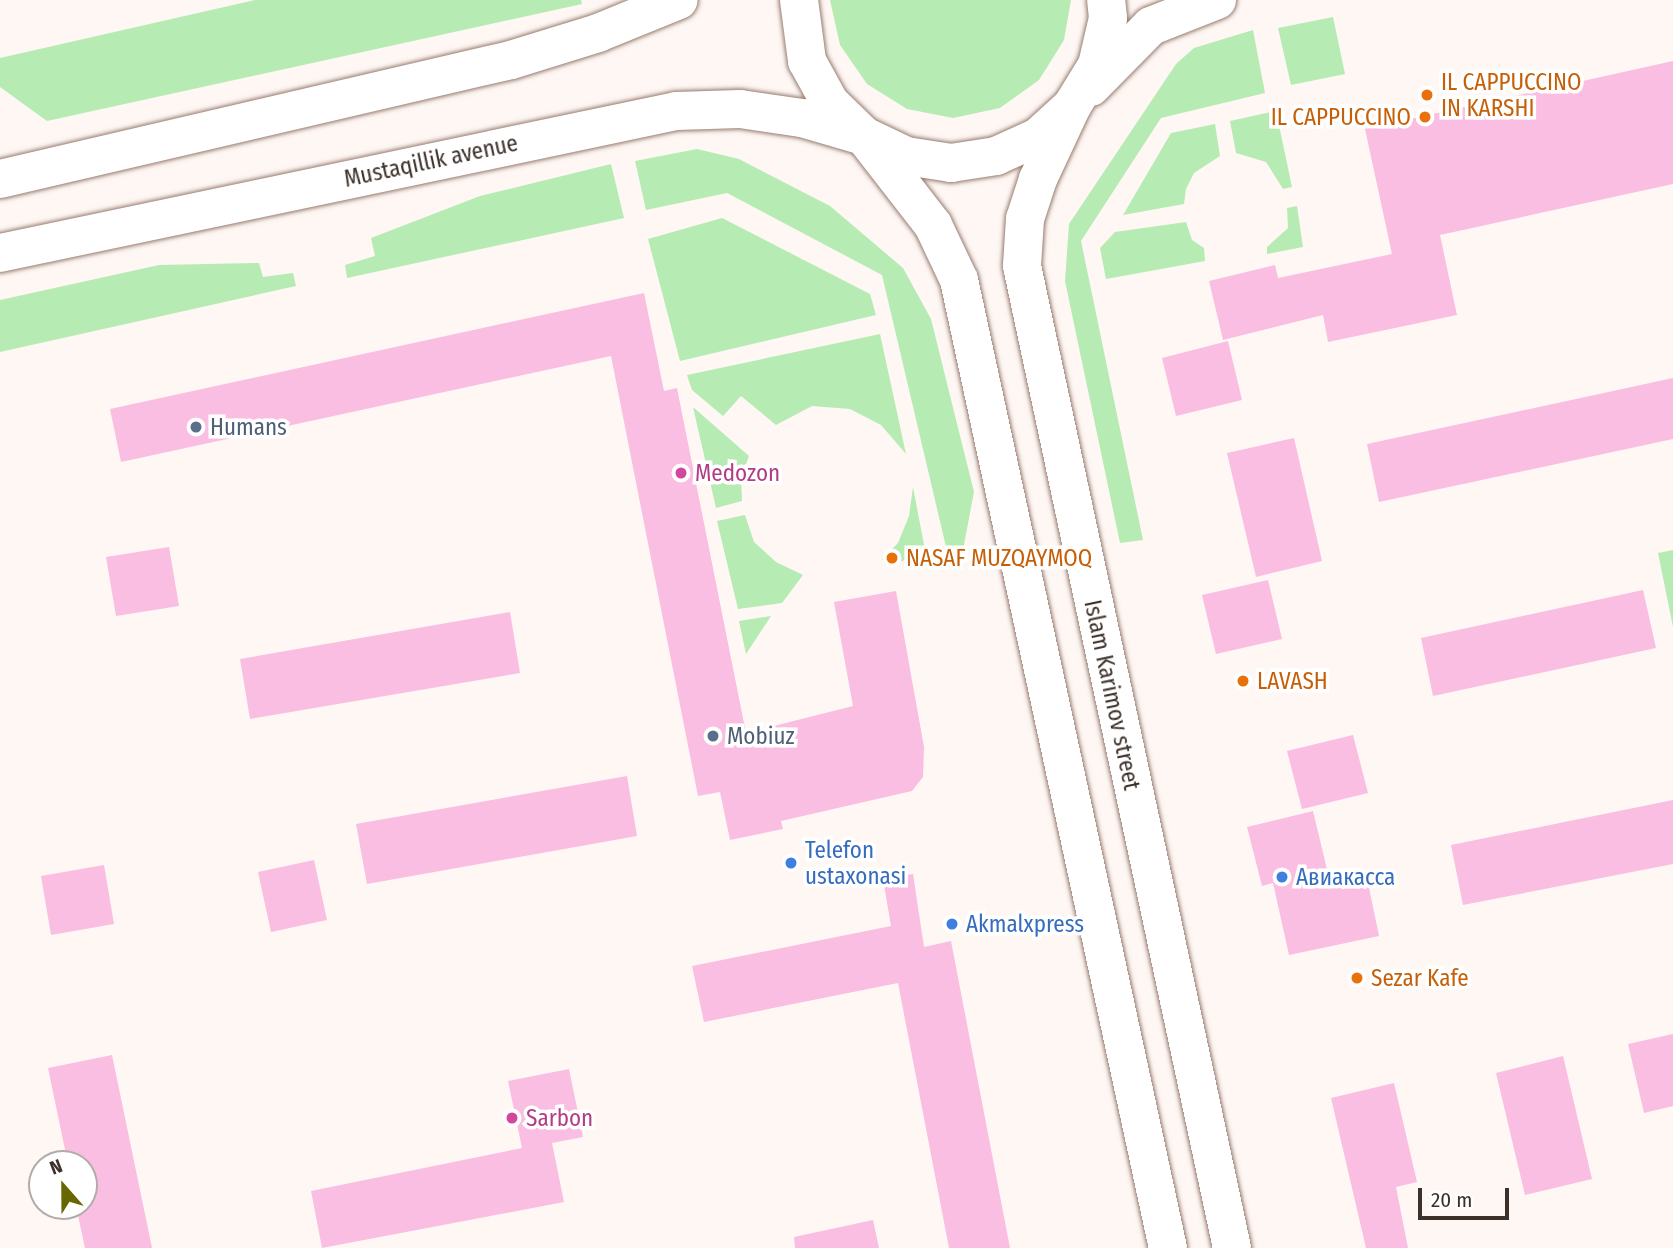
<!DOCTYPE html>
<meta charset="utf-8">
<style>
body{margin:0}
#map{position:relative;width:1673px;height:1248px;overflow:hidden;background:#fef7f4;font-family:"Fira Sans Condensed",sans-serif}
div>[style]{position:absolute}
.green>*{inset:0;background:#b6ecb3}
.building>*{inset:0;background:#fabee2}
.roads{filter:drop-shadow(0 0 2px #987c6f) drop-shadow(0 0 2px #987c6f)}
.secondary>*{height:38px;margin:-19px;padding:0 19px;transform-origin:19px;border-radius:19px;background:#fff}
.primary>*{height:38px;margin:-19px;padding:0 19px;transform-origin:19px;border-radius:19px;background:#fff}
.dots>*{width:19px;height:19px;translate:-50% -50%;box-sizing:border-box;border:4px solid #fff;border-radius:50%}
span{translate:-50% -50%;white-space:nowrap;text-align:center;line-height:1.15;-webkit-text-stroke:7px #fff;paint-order:stroke}
.food-label{font-size:23px;color:#c56008}
.left{translate:0 -50%;text-align:left}
.right{translate:-100% -50%;text-align:right}
.street-label{font-size:23px;color:#3c302a}
.service-label{font-size:23px;color:#4e5e75}
.hotel-label{font-size:23px;color:#b23c85}
.shop-label{font-size:23px;color:#366cbe}
.north{position:absolute;left:28px;top:1150px;width:70px;height:70px;box-sizing:border-box;background:#fff;border:2px solid #b1acaa;border-radius:50%;rotate:339deg;font-size:19px;font-weight:700;line-height:28px;text-align:center;color:#3c302a}
.north::after{content:'';display:block;margin:auto;width:24px;height:32px;background:#676803;clip-path:polygon(50% 0,100% 100%,50% 72%,0 100%)}
.scale{position:absolute;left:1418px;top:1188px;width:91px;height:32px;box-sizing:border-box;border:4px solid #3c302a;border-top:0;padding-left:9px;font-size:21px;line-height:24px;white-space:nowrap;color:#3c302a;-webkit-text-stroke:5px #fff;paint-order:stroke}
</style>
<div id="map">
<div class="green">
<i style="clip-path:polygon(255px 0,581px 0,582px 4px,47px 121px,0 87px,0 58px)"></i>
<i style="clip-path:polygon(830px 0,1071px 0,1064px 40px,1039px 80px,1000px 108px,953px 118px,907px 109px,867px 84px,840px 45px)"></i>
<i style="clip-path:polygon(1333px 17px,1345px 74px,1291px 85px,1278px 28px)"></i>
<i style="clip-path:polygon(1253px 30px,1265px 93px,1161px 118px,1081px 241px,1143px 540px,1120px 543px,1065px 281px,1069px 224px,1176px 64px,1194px 48px)"></i>
<i style="clip-path:polygon(1276px 111px,1292px 187px,1283px 189px,1266px 162px,1236px 153px,1230px 121px)"></i>
<i style="clip-path:polygon(1215px 124px,1220px 156px,1194px 173px,1186px 189px,1184px 204px,1123px 215px,1171px 133px)"></i>
<i style="clip-path:polygon(697px 149px,739px 159px,830px 206px,903px 268px,931px 319px,974px 492px,962px 555px,947px 551px,882px 275px,727px 193px,646px 210px,635px 161px)"></i>
<i style="clip-path:polygon(611px 164px,624px 218px,347px 278px,345px 265px,375px 256px,371px 238px,480px 196px)"></i>
<i style="clip-path:polygon(1297px 206px,1303px 247px,1267px 254px,1267px 247px,1288px 228px,1287px 208px)"></i>
<i style="clip-path:polygon(722px 218px,870px 294px,876px 315px,680px 361px,648px 239px)"></i>
<i style="clip-path:polygon(1186px 222px,1192px 240px,1204px 248px,1205px 261px,1106px 279px,1100px 248px,1115px 232px)"></i>
<i style="clip-path:polygon(259px 263px,263px 277px,293px 273px,296px 286px,0 352px,0 300px,159px 265px)"></i>
<i style="clip-path:polygon(880px 334px,906px 454px,881px 425px,850px 409px,812px 406px,776px 425px,741px 396px,723px 416px,692px 390px,687px 375px)"></i>
<i style="clip-path:polygon(693px 407px,749px 456px,741px 478px,742px 501px,716px 508px)"></i>
<i style="clip-path:polygon(913px 487px,926px 555px,885px 565px,882px 559px,898px 543px,909px 516px)"></i>
<i style="clip-path:polygon(745px 515px,754px 542px,776px 562px,803px 575px,782px 603px,738px 609px,717px 521px)"></i>
<i style="clip-path:polygon(1673px 550px,1673px 627px,1658px 553px)"></i>
<i style="clip-path:polygon(771px 616px,746px 654px,739px 621px)"></i>
</div>
<div class="building">
<i style="clip-path:polygon(1673px 61px,1673px 184px,1440px 235px,1457px 315px,1328px 342px,1323px 315px,1223px 340px,1209px 281px,1275px 265px,1278px 278px,1392px 254px,1365px 129px)"></i>
<i style="clip-path:polygon(644px 293px,664px 391px,677px 388px,746px 733px,853px 706px,834px 602px,896px 591px,924px 747px,923px 777px,912px 791px,781px 821px,783px 829px,730px 840px,720px 792px,698px 796px,611px 356px,121px 462px,110px 409px)"></i>
<i style="clip-path:polygon(1228px 341px,1242px 400px,1176px 416px,1162px 358px)"></i>
<i style="clip-path:polygon(1673px 378px,1673px 439px,1379px 502px,1367px 444px)"></i>
<i style="clip-path:polygon(1294px 438px,1322px 561px,1256px 577px,1227px 453px)"></i>
<i style="clip-path:polygon(169px 547px,179px 606px,116px 616px,106px 557px)"></i>
<i style="clip-path:polygon(1268px 580px,1282px 639px,1216px 654px,1202px 595px)"></i>
<i style="clip-path:polygon(1643px 590px,1656px 648px,1433px 696px,1421px 638px)"></i>
<i style="clip-path:polygon(510px 612px,520px 673px,250px 719px,240px 659px)"></i>
<i style="clip-path:polygon(1353px 735px,1368px 793px,1302px 809px,1287px 751px)"></i>
<i style="clip-path:polygon(627px 776px,637px 836px,367px 884px,356px 824px)"></i>
<i style="clip-path:polygon(1673px 800px,1673px 864px,1463px 905px,1451px 845px)"></i>
<i style="clip-path:polygon(1313px 811px,1331px 886px,1367px 878px,1379px 936px,1289px 955px,1273px 883px,1262px 886px,1247px 827px)"></i>
<i style="clip-path:polygon(314px 860px,327px 920px,271px 932px,258px 872px)"></i>
<i style="clip-path:polygon(104px 865px,114px 924px,51px 935px,41px 876px)"></i>
<i style="clip-path:polygon(913px 874px,924px 947px,951px 941px,1010px 1248px,949px 1248px,898px 983px,704px 1022px,692px 966px,891px 926px,883px 879px)"></i>
<i style="clip-path:polygon(1673px 1034px,1673px 1106px,1644px 1113px,1628px 1044px)"></i>
<i style="clip-path:polygon(112px 1055px,152px 1248px,85px 1248px,76px 1206px,84px 1206px,84px 1164px,68px 1164px,48px 1068px)"></i>
<i style="clip-path:polygon(1563px 1056px,1592px 1179px,1525px 1195px,1496px 1073px)"></i>
<i style="clip-path:polygon(569px 1069px,583px 1137px,552px 1143px,564px 1202px,322px 1248px,311px 1191px,522px 1148px,508px 1081px)"></i>
<i style="clip-path:polygon(1394px 1083px,1417px 1182px,1396px 1187px,1408px 1248px,1366px 1248px,1331px 1098px)"></i>
<i style="clip-path:polygon(873px 1220px,879px 1248px,795px 1248px,794px 1237px)"></i>
</div>
<div class="roads">
<div class="secondary">
<i style="left:1072px;top:106px;width:81px;rotate:115deg"></i>
<i style="left:1038px;top:179px;width:42px;rotate:108deg"></i>
<i style="left:1025px;top:219px;width:47px;rotate:93.7deg"></i>
<i style="left:1022px;top:266px;width:1004px;rotate:77.93deg"></i>
<i style="left:864px;top:136px;width:113px;rotate:52.2deg"></i>
<i style="left:933px;top:225px;width:61px;rotate:64.7deg"></i>
<i style="left:959px;top:280px;width:990px;rotate:77.82deg"></i>
</div>
<div class="primary">
<i style="left:799px;top:0;width:62px;rotate:82.5deg"></i>
<i style="left:807px;top:61px;width:48px;rotate:61.3deg"></i>
<i style="left:830px;top:103px;width:47px;rotate:44.1deg"></i>
<i style="left:864px;top:136px;width:47px;rotate:25.5deg"></i>
<i style="left:906px;top:156px;width:46px;rotate:8.8deg"></i>
<i style="left:951px;top:163px;width:46px;rotate:-8.8deg"></i>
<i style="left:996px;top:156px;width:46px;rotate:-24.3deg"></i>
<i style="left:1038px;top:137px;width:46px;rotate:-42.4deg"></i>
<i style="left:1072px;top:106px;width:48px;rotate:-58.6deg"></i>
<i style="left:1097px;top:65px;width:48px;rotate:-76.8deg"></i>
<i style="left:1108px;top:18px;width:18px;rotate:-96deg"></i>
<i style="left:1091px;top:87px;width:86px;rotate:-45.5deg"></i>
<i style="left:1151px;top:26px;width:71px;rotate:-21.5deg"></i>
<i style="left:0;top:179px;width:525px;rotate:-13.11deg"></i>
<i style="left:511px;top:60px;width:91px;rotate:-17.2deg"></i>
<i style="left:598px;top:33px;width:87px;rotate:-22.2deg"></i>
<i style="left:0;top:253px;width:691px;rotate:-11.86deg"></i>
<i style="left:676px;top:111px;width:64px;rotate:-1.8deg"></i>
<i style="left:740px;top:109px;width:63px;rotate:8.3deg"></i>
<i style="left:802px;top:118px;width:65px;rotate:16.2deg"></i>
</div>
</div>
<div class="dots">
<i style="left:1427px;top:95px;background:#e8710a"></i>
<i style="left:1425px;top:117px;background:#e8710a"></i>
<i style="left:196px;top:427px;background:#5c6f8a"></i>
<i style="left:681px;top:473px;background:#d1479c"></i>
<i style="left:892px;top:558px;background:#e8710a"></i>
<i style="left:1243px;top:681px;background:#e8710a"></i>
<i style="left:713px;top:736px;background:#5c6f8a"></i>
<i style="left:791px;top:863px;background:#3f7fe0"></i>
<i style="left:1282px;top:877px;background:#3f7fe0"></i>
<i style="left:952px;top:924px;background:#3f7fe0"></i>
<i style="left:1357px;top:978px;background:#e8710a"></i>
<i style="left:512px;top:1118px;background:#d1479c"></i>
</div>
<div class="food-label">
<span class="left" style="left:1441px;top:95px">IL CAPPUCCINO<br>IN KARSHI</span>
<span class="right" style="left:1411px;top:117px">IL CAPPUCCINO</span>
<span class="left" style="left:906px;top:558px">NASAF MUZQAYMOQ</span>
<span class="left" style="left:1257px;top:681px">LAVASH</span>
<span class="left" style="left:1371px;top:978px">Sezar Kafe</span>
</div>
<div class="street-label">
<span style="left:431px;top:161px;rotate:-12deg">Mustaqillik avenue</span>
<span style="left:1112px;top:695px;rotate:78deg">Islam Karimov street</span>
</div>
<div class="service-label">
<span class="left" style="left:210px;top:427px">Humans</span>
<span class="left" style="left:727px;top:736px">Mobiuz</span>
</div>
<div class="hotel-label">
<span class="left" style="left:695px;top:473px">Medozon</span>
<span class="left" style="left:526px;top:1118px">Sarbon</span>
</div>
<div class="shop-label">
<span class="left" style="left:805px;top:863px">Telefon<br>ustaxonasi</span>
<span class="left" style="left:1296px;top:877px">Авиакасса</span>
<span class="left" style="left:966px;top:924px">Akmalxpress</span>
</div>
<div class="north">N</div>
<div class="scale">20 m</div>
</div>
